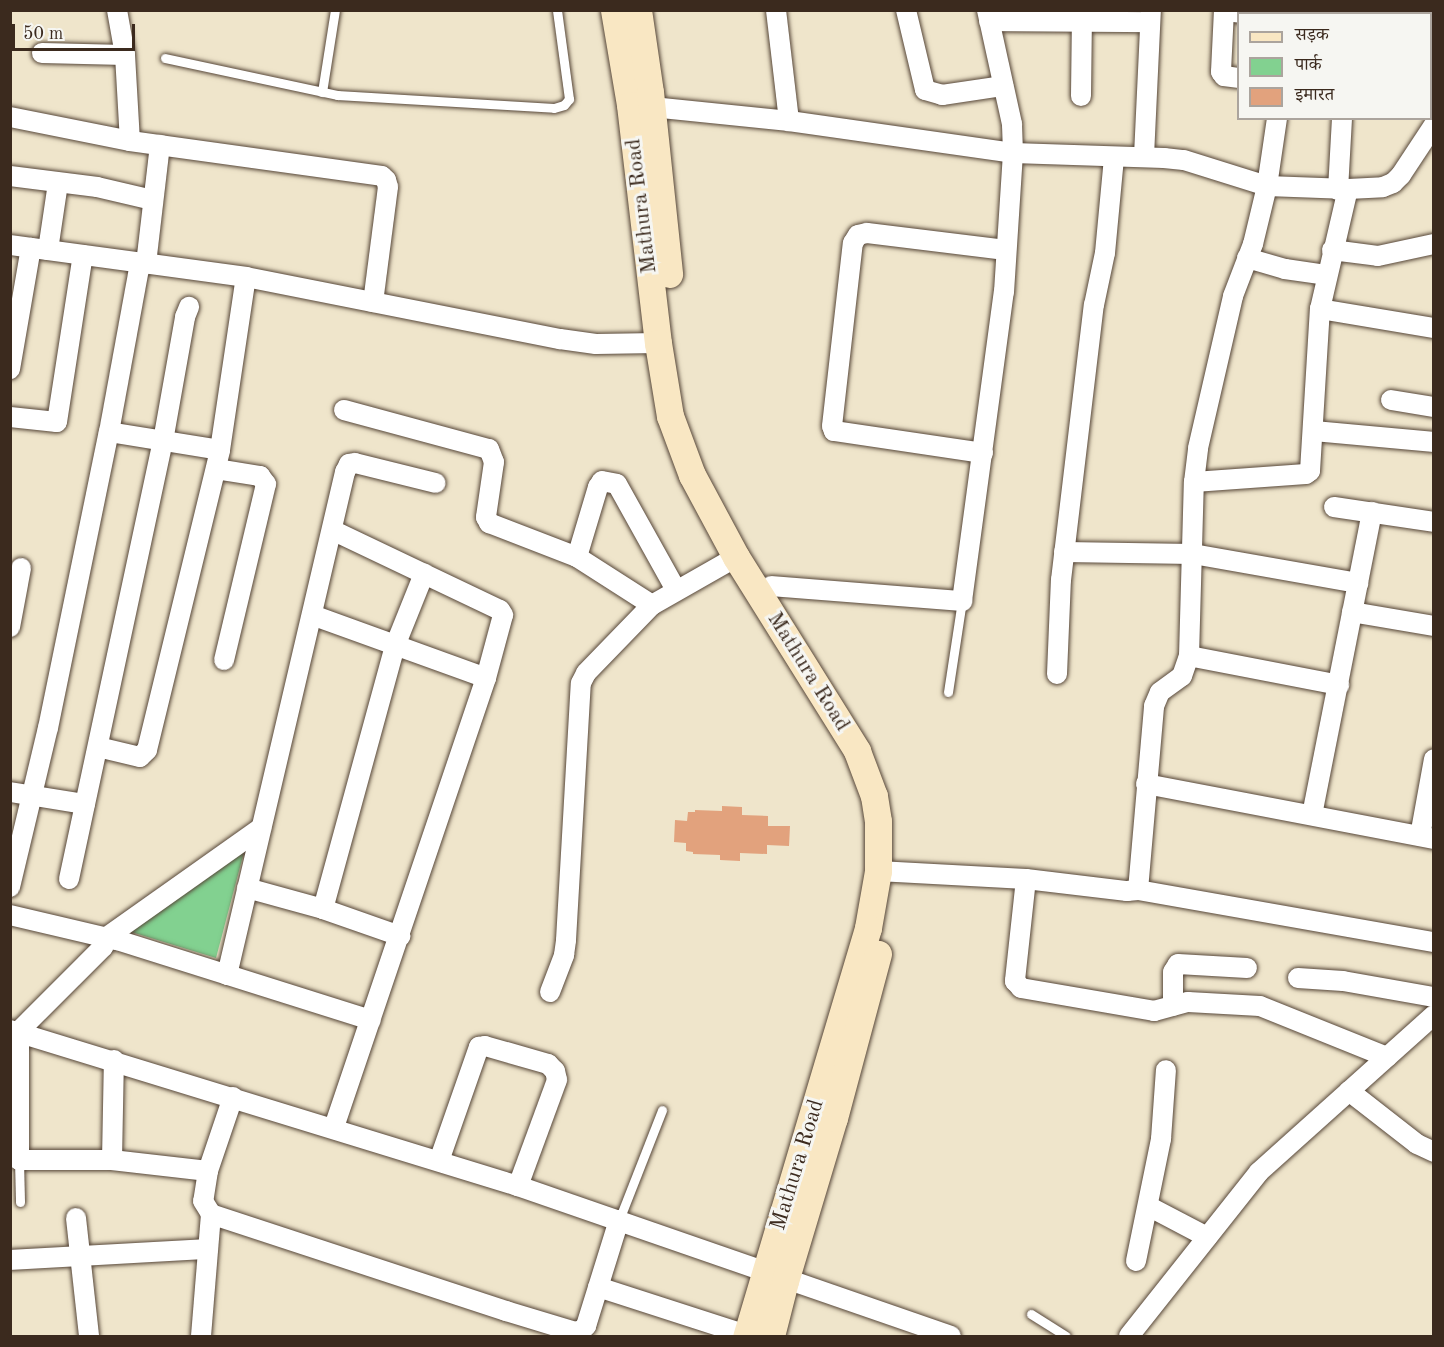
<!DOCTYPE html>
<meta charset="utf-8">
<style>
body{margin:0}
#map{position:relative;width:1444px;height:1347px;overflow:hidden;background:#efe5cb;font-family:"Old Standard TT","Noto Serif Devanagari",serif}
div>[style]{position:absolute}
.green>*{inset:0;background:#82d190}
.building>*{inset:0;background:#e2a27d}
.roads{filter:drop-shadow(0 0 2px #564638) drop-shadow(0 0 2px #564638)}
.lane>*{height:9px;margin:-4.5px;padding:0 4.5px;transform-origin:4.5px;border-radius:4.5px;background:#fff}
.street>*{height:20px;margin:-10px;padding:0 10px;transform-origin:10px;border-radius:10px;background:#fff}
.secondary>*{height:27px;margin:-13.5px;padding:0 13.5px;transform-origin:13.5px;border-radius:13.5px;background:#f9e7c3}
span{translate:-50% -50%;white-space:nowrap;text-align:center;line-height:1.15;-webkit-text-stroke:6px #f6f6f2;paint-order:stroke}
.street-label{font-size:22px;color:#3b2a1e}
.frame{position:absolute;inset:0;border:12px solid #3b2a1e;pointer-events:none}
.legend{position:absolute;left:1237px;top:12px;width:195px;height:108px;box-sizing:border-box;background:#f6f6f2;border:2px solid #aba49d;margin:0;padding:8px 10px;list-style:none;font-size:18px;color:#3b2a1e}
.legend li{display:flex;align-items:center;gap:12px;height:30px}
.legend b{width:30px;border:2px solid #aba49d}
.scale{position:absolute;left:12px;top:24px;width:123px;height:27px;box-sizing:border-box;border:3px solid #3b2a1e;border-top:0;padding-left:8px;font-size:18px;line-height:21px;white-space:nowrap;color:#3b2a1e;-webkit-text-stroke:4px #f6f6f2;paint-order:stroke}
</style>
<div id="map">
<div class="green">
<i style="clip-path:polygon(241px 850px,244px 852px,216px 958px,128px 931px)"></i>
</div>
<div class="building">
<i style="clip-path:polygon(722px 806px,742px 807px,742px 815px,768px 816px,768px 826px,790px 826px,789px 846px,767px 845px,767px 854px,740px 853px,740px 861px,720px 860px,720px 855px,693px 854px,693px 852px,686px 851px,686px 843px,674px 842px,675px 820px,687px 821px,688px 812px,695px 812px,695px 810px,722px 811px)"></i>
</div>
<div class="roads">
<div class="lane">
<i style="left:165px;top:58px;width:176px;rotate:12.1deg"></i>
<i style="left:337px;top:95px;width:217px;rotate:3.4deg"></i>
<i style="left:554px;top:108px;width:10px;rotate:-17deg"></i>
<i style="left:564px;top:105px;width:8px;rotate:-50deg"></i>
<i style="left:569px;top:99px;width:90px;rotate:-97.7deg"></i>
<i style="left:322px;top:92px;width:83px;rotate:-81deg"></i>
<i style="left:948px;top:692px;width:92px;rotate:-81.3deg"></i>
<i style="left:19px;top:1160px;width:42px;rotate:88.6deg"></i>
<i style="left:619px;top:1220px;width:118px;rotate:-68.6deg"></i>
<i style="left:1031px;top:1314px;width:41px;rotate:32.2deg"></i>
</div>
<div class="street">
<i style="left:117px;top:10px;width:46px;rotate:79.9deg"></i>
<i style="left:125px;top:55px;width:86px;rotate:86.7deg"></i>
<i style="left:776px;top:10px;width:112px;rotate:83.3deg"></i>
<i style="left:906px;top:10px;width:82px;rotate:76.6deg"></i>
<i style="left:925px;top:90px;width:18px;rotate:16deg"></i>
<i style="left:942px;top:95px;width:62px;rotate:-8.4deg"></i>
<i style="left:1224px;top:10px;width:62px;rotate:92.8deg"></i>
<i style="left:1221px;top:72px;width:5px;rotate:53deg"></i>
<i style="left:1224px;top:76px;width:14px;rotate:8deg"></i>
<i style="left:1224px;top:11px;width:27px;rotate:6deg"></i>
<i style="left:1289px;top:14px;width:4px;rotate:-90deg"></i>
<i style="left:989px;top:21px;width:161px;rotate:0.4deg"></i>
<i style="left:1430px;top:40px;width:4px;rotate:14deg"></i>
<i style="left:42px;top:53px;width:83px;rotate:1.4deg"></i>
<i style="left:1081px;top:96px;width:86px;rotate:-89.3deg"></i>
<i style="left:652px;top:107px;width:138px;rotate:5.8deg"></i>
<i style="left:789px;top:121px;width:226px;rotate:8.1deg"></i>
<i style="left:1013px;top:153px;width:29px;rotate:-92deg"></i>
<i style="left:1012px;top:124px;width:117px;rotate:-102.4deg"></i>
<i style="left:10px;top:117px;width:122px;rotate:11.3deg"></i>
<i style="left:130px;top:141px;width:254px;rotate:7.9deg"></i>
<i style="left:382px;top:176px;width:6px;rotate:45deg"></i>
<i style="left:386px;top:180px;width:7px;rotate:74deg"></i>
<i style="left:388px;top:187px;width:116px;rotate:97.4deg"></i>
<i style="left:1144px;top:156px;width:146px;rotate:-87.3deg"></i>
<i style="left:10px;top:176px;width:88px;rotate:7.2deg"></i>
<i style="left:97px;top:187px;width:57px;rotate:13.1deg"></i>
<i style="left:1338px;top:190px;width:72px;rotate:-86.8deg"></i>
<i style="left:10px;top:245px;width:238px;rotate:7.7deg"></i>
<i style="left:246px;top:277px;width:320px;rotate:11.2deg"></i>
<i style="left:560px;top:339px;width:36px;rotate:8deg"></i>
<i style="left:596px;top:344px;width:62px;rotate:-0.9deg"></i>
<i style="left:48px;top:250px;width:68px;rotate:-81.5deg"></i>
<i style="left:1332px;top:250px;width:46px;rotate:7.4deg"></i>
<i style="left:1378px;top:256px;width:57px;rotate:-12.1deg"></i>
<i style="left:1247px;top:258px;width:40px;rotate:16deg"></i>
<i style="left:1285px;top:269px;width:41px;rotate:8.3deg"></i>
<i style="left:146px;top:264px;width:120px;rotate:-83.3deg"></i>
<i style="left:1320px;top:309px;width:116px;rotate:9.5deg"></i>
<i style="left:10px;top:369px;width:123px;rotate:-80.2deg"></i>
<i style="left:1391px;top:400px;width:44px;rotate:9.2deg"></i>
<i style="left:344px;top:410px;width:150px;rotate:15.1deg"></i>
<i style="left:489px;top:449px;width:14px;rotate:69deg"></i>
<i style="left:494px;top:462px;width:56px;rotate:98.3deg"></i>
<i style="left:486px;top:517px;width:7px;rotate:63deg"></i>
<i style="left:489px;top:523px;width:94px;rotate:21.1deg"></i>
<i style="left:577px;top:557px;width:89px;rotate:32.6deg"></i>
<i style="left:10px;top:417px;width:47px;rotate:6.1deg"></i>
<i style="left:57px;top:422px;width:169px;rotate:-81.2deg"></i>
<i style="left:1314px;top:431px;width:121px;rotate:5.2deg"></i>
<i style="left:109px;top:432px;width:112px;rotate:9.2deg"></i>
<i style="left:983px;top:453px;width:151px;rotate:-171.6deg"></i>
<i style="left:834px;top:431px;width:5px;rotate:-112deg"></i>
<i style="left:832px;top:426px;width:184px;rotate:-83.5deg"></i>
<i style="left:853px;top:243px;width:9px;rotate:-58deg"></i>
<i style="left:858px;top:235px;width:9px;rotate:-13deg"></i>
<i style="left:867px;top:233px;width:140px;rotate:7deg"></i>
<i style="left:216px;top:469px;width:45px;rotate:9deg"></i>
<i style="left:260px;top:476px;width:10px;rotate:53deg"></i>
<i style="left:266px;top:484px;width:181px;rotate:103.4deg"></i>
<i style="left:1194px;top:482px;width:112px;rotate:-4.1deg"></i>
<i style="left:1306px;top:474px;width:5px;rotate:-37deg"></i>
<i style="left:1310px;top:471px;width:162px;rotate:-86.5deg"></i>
<i style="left:1320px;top:309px;width:123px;rotate:-76.9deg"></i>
<i style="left:1334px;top:507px;width:101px;rotate:8.5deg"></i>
<i style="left:332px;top:530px;width:186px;rotate:25.5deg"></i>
<i style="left:500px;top:610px;width:6px;rotate:59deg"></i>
<i style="left:503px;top:615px;width:65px;rotate:105.1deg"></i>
<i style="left:486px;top:678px;width:474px;rotate:108.7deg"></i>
<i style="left:1064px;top:552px;width:129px;rotate:0.9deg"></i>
<i style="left:1193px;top:554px;width:168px;rotate:10deg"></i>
<i style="left:577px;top:557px;width:73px;rotate:-73.3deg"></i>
<i style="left:598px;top:487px;width:7px;rotate:-56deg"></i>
<i style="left:602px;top:481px;width:15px;rotate:11deg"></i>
<i style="left:617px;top:484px;width:121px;rotate:60.9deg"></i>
<i style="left:771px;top:586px;width:192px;rotate:4.5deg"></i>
<i style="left:962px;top:601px;width:312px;rotate:-82.3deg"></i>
<i style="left:1004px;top:292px;width:139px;rotate:-86.3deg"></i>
<i style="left:1013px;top:153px;width:151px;rotate:1.9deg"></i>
<i style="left:1164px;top:158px;width:20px;rotate:6deg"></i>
<i style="left:1184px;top:160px;width:87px;rotate:17.4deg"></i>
<i style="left:1267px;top:186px;width:81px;rotate:2.1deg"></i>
<i style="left:1348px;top:189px;width:35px;rotate:-3deg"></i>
<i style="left:1383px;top:187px;width:11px;rotate:-22deg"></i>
<i style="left:1393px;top:183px;width:11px;rotate:-45deg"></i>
<i style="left:1401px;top:175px;width:60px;rotate:-56.6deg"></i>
<i style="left:1352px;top:612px;width:83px;rotate:9.7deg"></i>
<i style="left:312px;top:615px;width:185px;rotate:19.9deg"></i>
<i style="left:10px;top:627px;width:60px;rotate:-79.4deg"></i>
<i style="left:1189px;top:656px;width:153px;rotate:10.9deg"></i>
<i style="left:1057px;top:674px;width:94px;rotate:-87.6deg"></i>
<i style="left:1061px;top:580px;width:277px;rotate:-83.2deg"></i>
<i style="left:1094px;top:305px;width:53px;rotate:-78.1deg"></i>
<i style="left:1105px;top:253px;width:95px;rotate:-84.6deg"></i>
<i style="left:98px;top:747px;width:43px;rotate:13.4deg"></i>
<i style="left:140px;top:757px;width:10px;rotate:-45deg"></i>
<i style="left:147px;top:750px;width:309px;rotate:-76.3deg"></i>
<i style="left:220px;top:450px;width:175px;rotate:-81.5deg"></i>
<i style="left:1146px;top:784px;width:293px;rotate:10.8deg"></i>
<i style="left:10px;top:792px;width:76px;rotate:9.1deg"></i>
<i style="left:1312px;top:815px;width:309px;rotate:-78.8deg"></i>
<i style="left:1420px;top:836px;width:78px;rotate:-79.7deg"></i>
<i style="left:878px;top:871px;width:148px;rotate:3.1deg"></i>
<i style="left:1026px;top:879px;width:102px;rotate:6.8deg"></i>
<i style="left:1127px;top:891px;width:11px;rotate:-5deg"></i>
<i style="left:1138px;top:890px;width:185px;rotate:-85deg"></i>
<i style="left:1154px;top:706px;width:15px;rotate:-67deg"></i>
<i style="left:1160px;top:692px;width:27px;rotate:-36deg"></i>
<i style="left:1182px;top:676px;width:21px;rotate:-71deg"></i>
<i style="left:1189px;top:656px;width:174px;rotate:-88.4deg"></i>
<i style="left:1194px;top:482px;width:34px;rotate:-83deg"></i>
<i style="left:1198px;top:448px;width:156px;rotate:-77deg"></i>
<i style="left:1233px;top:296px;width:56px;rotate:-69deg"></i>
<i style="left:1253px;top:244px;width:60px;rotate:-76.4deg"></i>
<i style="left:1267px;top:186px;width:69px;rotate:-81.6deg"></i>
<i style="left:69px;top:879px;width:448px;rotate:-77.9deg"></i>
<i style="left:163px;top:441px;width:126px;rotate:-79.9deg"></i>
<i style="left:185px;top:317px;width:11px;rotate:-68deg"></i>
<i style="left:1026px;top:879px;width:103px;rotate:96.2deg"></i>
<i style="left:1015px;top:981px;width:9px;rotate:49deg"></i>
<i style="left:1021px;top:988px;width:135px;rotate:9.8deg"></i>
<i style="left:1154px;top:1011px;width:35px;rotate:-15deg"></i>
<i style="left:1188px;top:1002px;width:72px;rotate:3.2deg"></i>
<i style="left:1260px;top:1006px;width:137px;rotate:21.9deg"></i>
<i style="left:10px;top:887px;width:163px;rotate:-76.6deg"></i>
<i style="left:48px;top:728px;width:302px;rotate:-78.4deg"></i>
<i style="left:109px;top:432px;width:172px;rotate:-79.6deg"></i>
<i style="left:247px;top:888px;width:79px;rotate:15.4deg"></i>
<i style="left:323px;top:909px;width:273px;rotate:-74.7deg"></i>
<i style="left:395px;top:646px;width:78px;rotate:-68.1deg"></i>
<i style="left:1138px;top:890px;width:301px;rotate:10deg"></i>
<i style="left:323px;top:909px;width:82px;rotate:19.3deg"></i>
<i style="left:10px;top:915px;width:110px;rotate:13.2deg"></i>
<i style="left:117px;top:940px;width:266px;rotate:17.5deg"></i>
<i style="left:227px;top:975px;width:517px;rotate:-76.8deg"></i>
<i style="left:345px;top:472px;width:9px;rotate:-63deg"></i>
<i style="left:349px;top:464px;width:6px;rotate:-9deg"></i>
<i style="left:355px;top:463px;width:83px;rotate:13.9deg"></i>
<i style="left:1298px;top:978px;width:45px;rotate:3.8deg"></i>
<i style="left:1343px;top:981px;width:92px;rotate:10deg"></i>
<i style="left:550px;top:992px;width:40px;rotate:-69deg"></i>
<i style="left:564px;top:955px;width:15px;rotate:-82deg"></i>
<i style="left:566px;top:940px;width:257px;rotate:-86.7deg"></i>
<i style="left:581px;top:683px;width:11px;rotate:-63deg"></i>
<i style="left:586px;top:673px;width:95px;rotate:-45.9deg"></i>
<i style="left:652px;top:605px;width:97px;rotate:-29.7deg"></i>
<i style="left:1173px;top:1006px;width:34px;rotate:-90deg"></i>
<i style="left:1173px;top:972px;width:9px;rotate:-58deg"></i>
<i style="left:1178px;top:964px;width:69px;rotate:3.3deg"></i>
<i style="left:10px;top:1030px;width:531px;rotate:17.07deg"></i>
<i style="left:518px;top:1186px;width:458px;rotate:19.1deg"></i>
<i style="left:1349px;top:1091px;width:86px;rotate:37.9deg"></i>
<i style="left:1417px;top:1144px;width:19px;rotate:25deg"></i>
<i style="left:233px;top:1097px;width:78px;rotate:108.7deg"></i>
<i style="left:208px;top:1171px;width:30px;rotate:99deg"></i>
<i style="left:203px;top:1201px;width:15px;rotate:58deg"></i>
<i style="left:211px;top:1214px;width:311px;rotate:18.2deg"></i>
<i style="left:506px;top:1311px;width:72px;rotate:16.9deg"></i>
<i style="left:575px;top:1332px;width:7px;rotate:-16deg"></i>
<i style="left:582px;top:1330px;width:6px;rotate:-45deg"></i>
<i style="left:586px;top:1326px;width:111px;rotate:-72.7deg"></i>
<i style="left:112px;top:1160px;width:100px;rotate:-88.9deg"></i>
<i style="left:439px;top:1161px;width:121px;rotate:-70.7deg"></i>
<i style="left:479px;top:1047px;width:6px;rotate:-9deg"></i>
<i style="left:485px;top:1046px;width:66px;rotate:15.9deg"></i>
<i style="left:548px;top:1064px;width:10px;rotate:45deg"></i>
<i style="left:555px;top:1071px;width:9px;rotate:77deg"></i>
<i style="left:557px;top:1080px;width:113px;rotate:110.2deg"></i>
<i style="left:208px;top:1171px;width:97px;rotate:-173.5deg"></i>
<i style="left:112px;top:1160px;width:93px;rotate:180deg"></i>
<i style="left:19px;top:1160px;width:129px;rotate:-90deg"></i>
<i style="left:19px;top:1031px;width:119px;rotate:-45deg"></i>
<i style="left:103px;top:947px;width:11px;rotate:-68deg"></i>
<i style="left:107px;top:937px;width:189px;rotate:-35.3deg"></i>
<i style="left:1148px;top:1206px;width:67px;rotate:27.7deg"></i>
<i style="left:76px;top:1218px;width:119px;rotate:83.7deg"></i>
<i style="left:10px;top:1260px;width:198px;rotate:-3.2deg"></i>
<i style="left:1136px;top:1261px;width:125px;rotate:-78.4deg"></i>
<i style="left:1161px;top:1139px;width:69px;rotate:-85.9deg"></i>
<i style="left:598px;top:1287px;width:157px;rotate:17.9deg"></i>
<i style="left:201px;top:1336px;width:122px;rotate:-85.3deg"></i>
<i style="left:1129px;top:1336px;width:209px;rotate:-51.6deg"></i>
<i style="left:1259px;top:1172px;width:235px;rotate:-41.9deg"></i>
</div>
<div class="secondary">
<i style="left:614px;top:10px;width:96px;rotate:80.4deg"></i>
<i style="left:630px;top:105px;width:240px;rotate:83.3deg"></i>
<i style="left:658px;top:343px;width:74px;rotate:80.7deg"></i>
<i style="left:670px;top:416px;width:63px;rotate:69.6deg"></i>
<i style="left:692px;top:475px;width:93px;rotate:61.8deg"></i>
<i style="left:736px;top:557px;width:229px;rotate:58deg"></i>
<i style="left:857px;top:751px;width:48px;rotate:69.3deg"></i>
<i style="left:874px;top:796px;width:25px;rotate:81deg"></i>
<i style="left:878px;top:821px;width:50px;rotate:90deg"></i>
<i style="left:878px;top:871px;width:58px;rotate:100deg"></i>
<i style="left:868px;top:928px;width:426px;rotate:106.6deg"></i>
<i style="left:638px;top:10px;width:83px;rotate:81.7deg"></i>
<i style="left:650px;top:92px;width:183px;rotate:84deg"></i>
<i style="left:771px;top:1336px;width:57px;rotate:-75.7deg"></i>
<i style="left:785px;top:1281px;width:170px;rotate:-73.3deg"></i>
<i style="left:834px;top:1118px;width:170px;rotate:-75deg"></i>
</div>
</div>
<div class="street-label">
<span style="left:642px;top:206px;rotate:-97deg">Mathura Road</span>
<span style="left:808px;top:672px;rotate:58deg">Mathura Road</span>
<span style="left:798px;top:1165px;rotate:-73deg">Mathura Road</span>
</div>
<div class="frame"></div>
<ul class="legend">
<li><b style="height:8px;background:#f9e7c3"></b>सड़क</li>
<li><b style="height:16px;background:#82d190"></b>पार्क</li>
<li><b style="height:16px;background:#e2a27d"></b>इमारत</li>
</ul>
<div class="scale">50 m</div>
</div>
